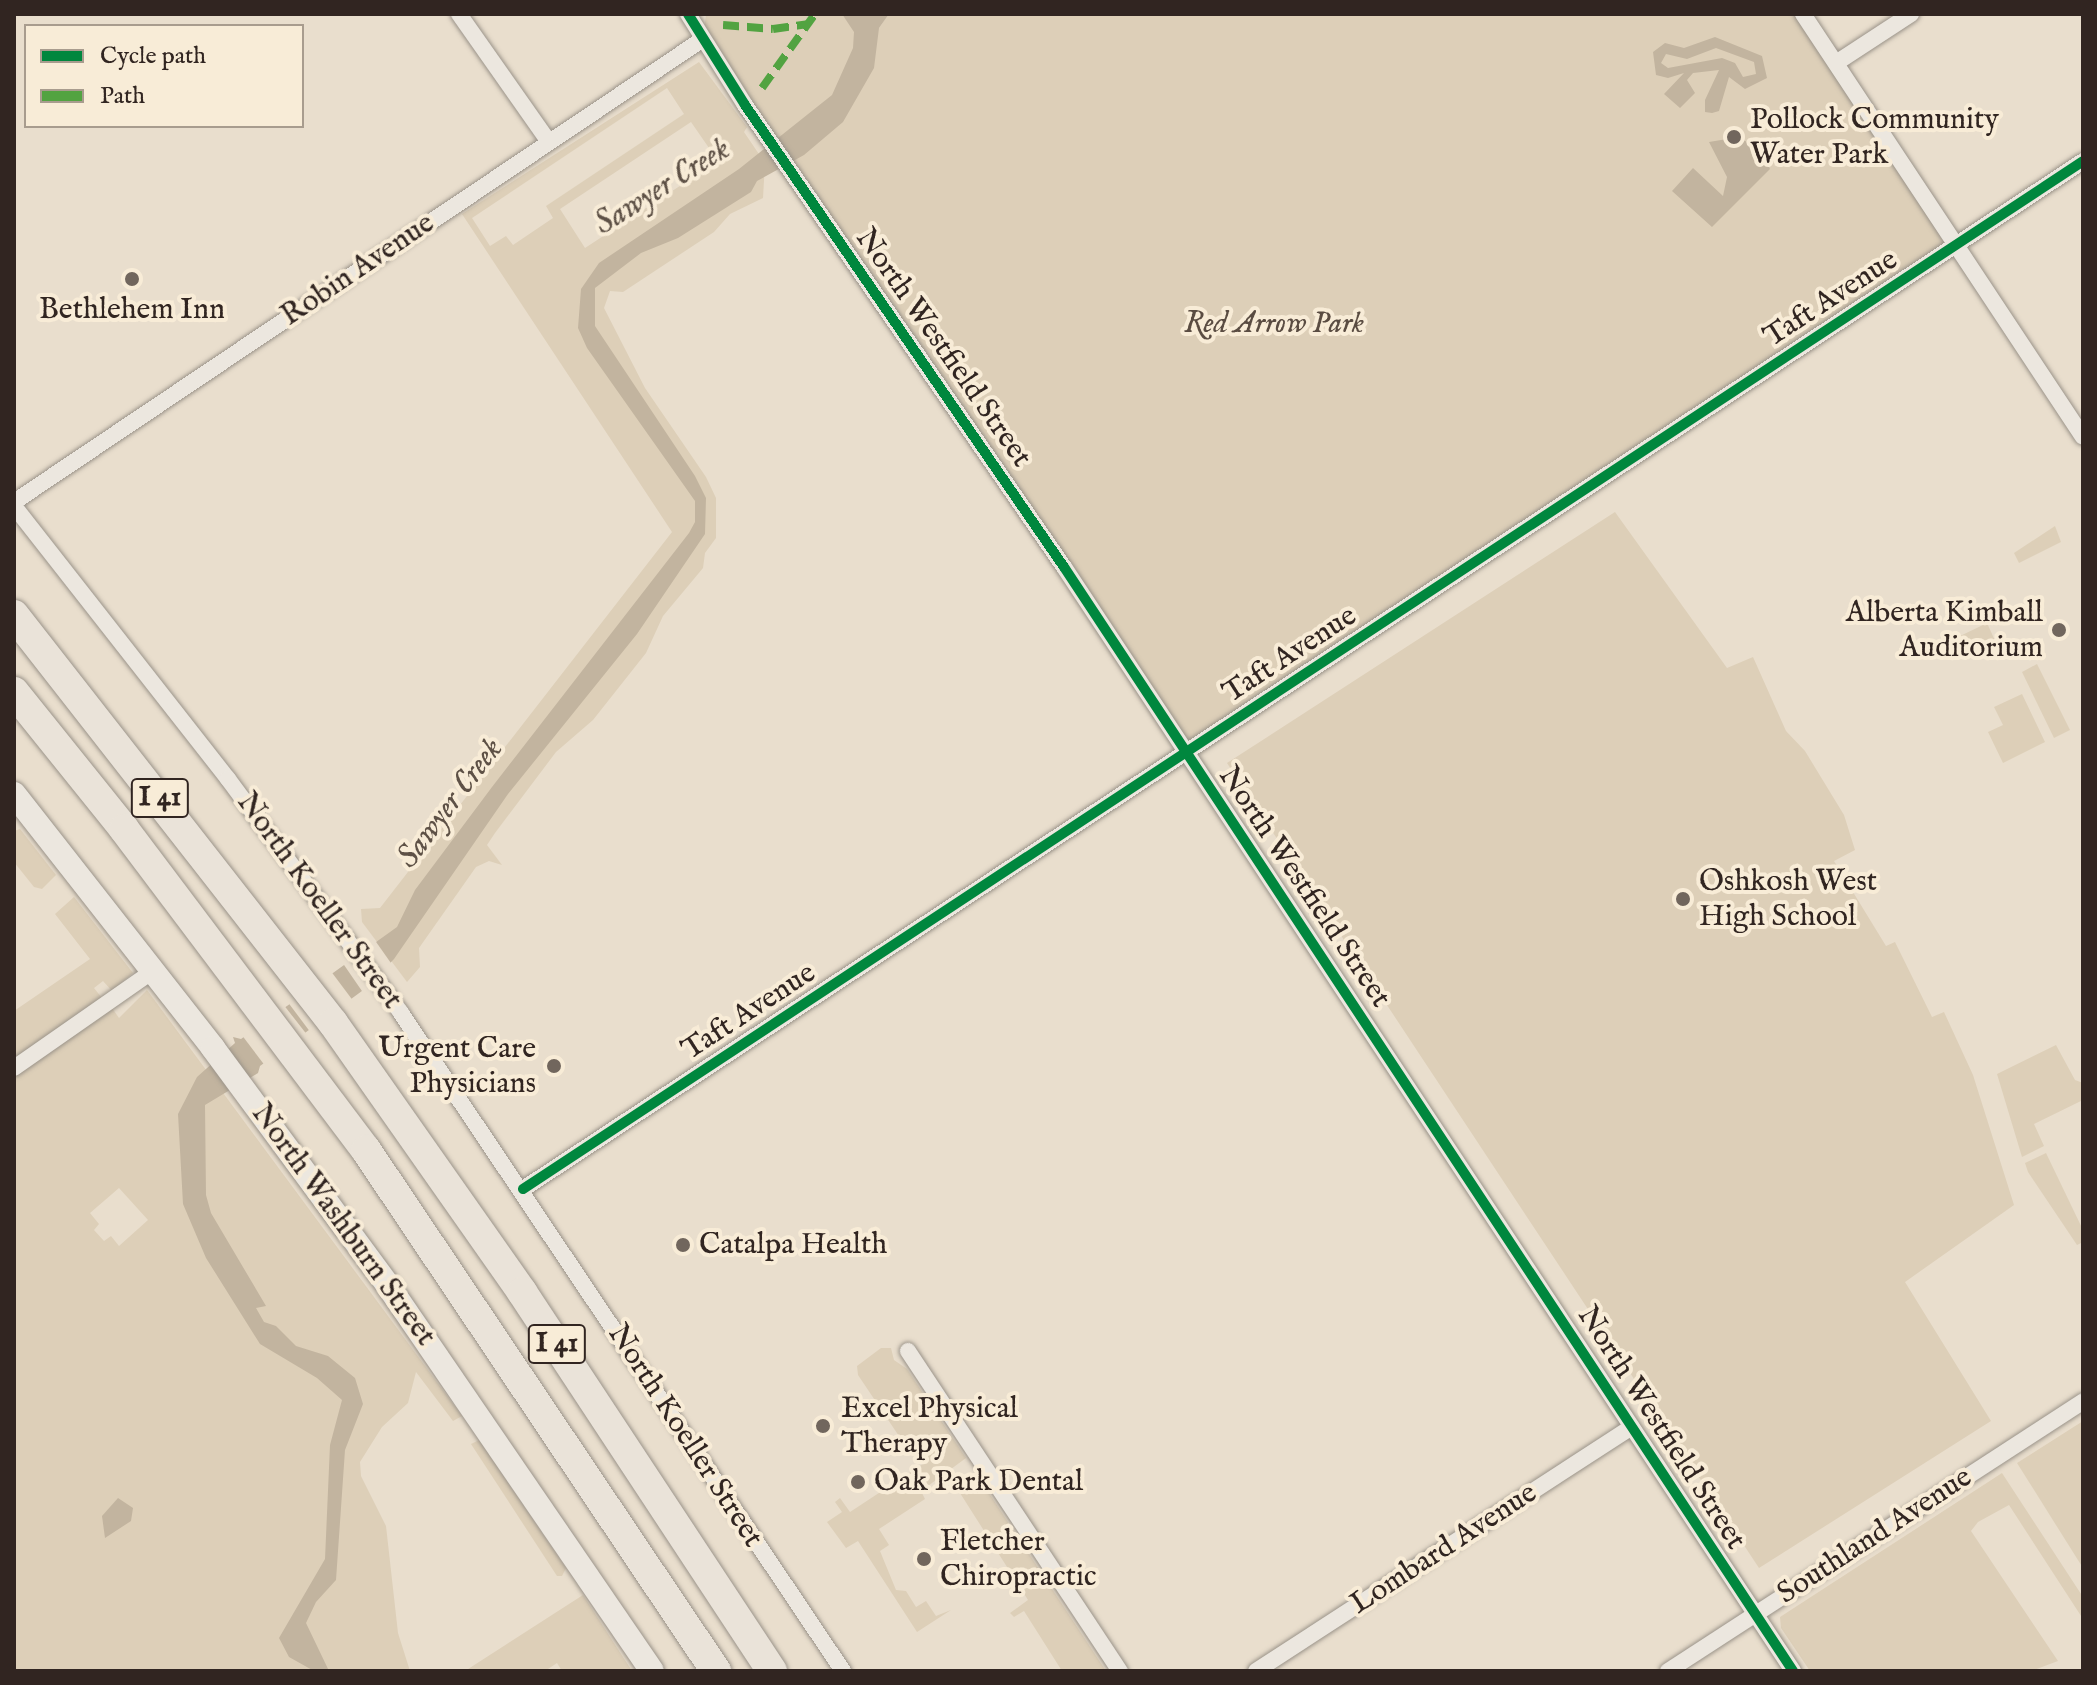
<!DOCTYPE html>
<style>
body{margin:0}
#map{position:relative;width:2097px;height:1685px;overflow:hidden;background:#e9decd;font-family:"IM FELL English",serif}
div>[style]{position:absolute}
.green>*{inset:0;background:#ddcfb8}
.water>*{inset:0;background:#c2b49f}
.pier>*{inset:0;background:#e9decd}
.roads{filter:drop-shadow(0 0 2px #9a9389) drop-shadow(0 0 2px #9a9389)}
.street>*{height:16px;margin:-8px;padding:0 8px;transform-origin:8px;border-radius:8px;background:#ece7df}
.secondary>*{height:24px;margin:-12px;padding:0 12px;transform-origin:12px;border-radius:12px;background:#ece7df}
.highway>*{height:30px;margin:-15px;padding:0 15px;transform-origin:15px;border-radius:15px;background:#eae3d9}
.quiet>*{height:8px;margin-top:-4px;transform-origin:0;background:repeating-linear-gradient(90deg,#52a341 0 16px,transparent 0 24px)}
.cycleway>*{height:10px;margin:-5px;padding:0 5px;transform-origin:5px;border-radius:5px;background:#00873e}
.dots>*{width:22px;height:22px;translate:-50% -50%;box-sizing:border-box;border:4px solid #f8ecd7;border-radius:50%}
span{translate:-50% -50%;white-space:nowrap;text-align:center;line-height:1.15;-webkit-text-stroke:8px #f8ecd7;paint-order:stroke}
.shield-label span{padding:2px 6px;background:#f8ecd7;border:2px solid;border-radius:6px;-webkit-text-stroke-width:0}
.shield-label{font-size:28px;color:#312521;font-weight:700}
.poi-label{font-size:30px;color:#312521}
.left{translate:0 -50%;text-align:left}
.right{translate:-100% -50%;text-align:right}
.street-label{font-size:30px;color:#312521}
.park-label{font-size:30px;color:#5a4c42;font-style:italic}
.water-label{font-size:32px;color:#5e5146;font-style:italic}
.frame{position:absolute;inset:0;border:16px solid #312521;pointer-events:none}
.legend{position:absolute;left:24px;top:24px;width:280px;height:104px;box-sizing:border-box;background:#f8ecd7;border:2px solid #a89c8e;margin:0;padding:10px 14px;list-style:none;font-size:24px;color:#312521}
.legend li{display:flex;align-items:center;gap:16px;height:40px}
.legend b{width:40px;border:2px solid #a89c8e}
</style>
<div id="map">
<div class="green">
<i style="clip-path:polygon(842px 14px,850px 25px,879px 28px,889px 14px,1803px 14px,1956px 246px,1186px 752px,703px 39px,706px 14px)"></i>
<i style="clip-path:polygon(evenodd,699px 62px,747px 127px,744px 132px,765px 163px,763px 198px,730px 214px,714px 232px,623px 292px,610px 291px,604px 308px,645px 388px,706px 477px,716px 498px,716px 538px,705px 553px,703px 568px,663px 616px,646px 653px,593px 720px,556px 752px,495px 833px,487px 845px,502px 865px,489px 861px,476px 867px,419px 948px,420px 967px,407px 982px,362px 922px,361px 909px,380px 908px,672px 532px,462px 214px,699px 62px,667px 88px,684px 114px,546px 206px,553px 218px,513px 245px,506px 236px,490px 246px,472px 218px,667px 88px,699px 62px,691px 122px,718px 161px,585px 248px,560px 209px,691px 122px)"></i>
<i style="clip-path:polygon(1615px 512px,1727px 668px,1753px 657px,1786px 731px,1805px 751px,1844px 815px,1855px 850px,1834px 861px,1886px 946px,1895px 942px,1932px 1017px,1944px 1012px,1973px 1075px,2014px 1205px,1905px 1282px,1991px 1421px,1759px 1568px,1227px 763px)"></i>
<i style="clip-path:polygon(2055px 526px,2061px 542px,2019px 563px,2014px 553px)"></i>
<i style="clip-path:polygon(1987px 623px,1997px 645px,1967px 660px,1956px 638px)"></i>
<i style="clip-path:polygon(2037px 664px,2070px 730px,2054px 738px,2022px 672px)"></i>
<i style="clip-path:polygon(2022px 694px,2045px 742px,2003px 763px,1988px 732px,2003px 725px,1994px 707px)"></i>
<i style="clip-path:polygon(20px 829px,56px 875px,42px 889px,34px 887px,14px 862px,14px 831px)"></i>
<i style="clip-path:polygon(74px 897px,133px 973px,112px 991px,103px 981px,94px 988px,102px 998px,14px 1060px,14px 1011px,90px 959px,55px 914px)"></i>
<i style="clip-path:polygon(evenodd,147px 990px,462px 1416px,453px 1421px,416px 1372px,408px 1403px,382px 1427px,360px 1462px,361px 1476px,386px 1526px,398px 1633px,410px 1671px,14px 1671px,14px 1075px,110px 1005px,119px 1018px,147px 990px,119px 1188px,148px 1220px,119px 1246px,111px 1236px,104px 1241px,94px 1230px,99px 1224px,90px 1213px,119px 1188px)"></i>
<i style="clip-path:polygon(2056px 1045px,2075px 1080px,2083px 1083px,2083px 1100px,2034px 1124px,2044px 1146px,2022px 1157px,1997px 1074px)"></i>
<i style="clip-path:polygon(2046px 1153px,2083px 1230px,2083px 1242px,2077px 1245px,2028px 1172px,2025px 1163px)"></i>
<i style="clip-path:polygon(881px 1348px,891px 1348px,894px 1360px,907px 1369px,966px 1458px,921px 1491px,925px 1499px,879px 1529px,889px 1545px,880px 1551px,896px 1590px,906px 1591px,916px 1607px,926px 1601px,936px 1616px,951px 1610px,917px 1632px,858px 1541px,846px 1548px,827px 1522px,842px 1512px,835px 1502px,840px 1498px,850px 1512px,929px 1460px,921px 1447px,911px 1454px,858px 1375px,857px 1366px)"></i>
<i style="clip-path:polygon(2083px 1421px,2083px 1568px,2017px 1463px)"></i>
<i style="clip-path:polygon(479px 1440px,566px 1568px,562px 1576px,557px 1576px,471px 1444px)"></i>
<i style="clip-path:polygon(2002px 1473px,2083px 1597px,2083px 1619px,2009px 1505px,1978px 1522px,1971px 1531px,2058px 1661px,2031px 1671px,1810px 1671px,1781px 1628px,1780px 1617px)"></i>
<i style="clip-path:polygon(981px 1481px,1106px 1671px,1062px 1671px,1024px 1611px,1014px 1617px,1010px 1613px,1028px 1600px,960px 1493px)"></i>
<i style="clip-path:polygon(583px 1595px,632px 1671px,562px 1671px,557px 1663px,545px 1671px,465px 1671px)"></i>
</div>
<div class="water">
<i style="clip-path:polygon(842px 14px,889px 14px,879px 28px,874px 68px,843px 122px,804px 155px,757px 181px,751px 192px,678px 238px,641px 253px,595px 288px,595px 326px,695px 476px,706px 498px,705px 534px,637px 634px,508px 794px,394px 959px,366px 988px,260px 1066px,258px 1073px,205px 1105px,206px 1195px,211px 1213px,266px 1306px,256px 1308px,264px 1322px,276px 1326px,296px 1346px,328px 1356px,355px 1378px,363px 1404px,345px 1450px,336px 1580px,316px 1602px,306px 1623px,329px 1671px,314px 1671px,289px 1657px,279px 1638px,325px 1559px,330px 1445px,342px 1400px,317px 1378px,260px 1344px,206px 1258px,183px 1204px,178px 1114px,197px 1077px,235px 1043px,233px 1037px,241px 1039px,397px 927px,415px 890px,492px 787px,689px 533px,695px 522px,695px 501px,587px 348px,578px 328px,581px 289px,599px 263px,739px 169px,832px 95px,853px 48px,854px 32px)"></i>
<i style="clip-path:polygon(evenodd,1715px 37px,1762px 56px,1767px 78px,1745px 89px,1729px 77px,1719px 111px,1712px 113px,1705px 112px,1705px 100px,1719px 70px,1693px 73px,1687px 80px,1695px 93px,1680px 108px,1664px 94px,1684px 73px,1668px 78px,1656px 75px,1653px 52px,1665px 43px,1684px 48px,1715px 37px,1716px 48px,1754px 62px,1756px 74px,1743px 77px,1735px 63px,1722px 58px,1668px 68px,1661px 63px,1666px 54px,1687px 59px,1716px 48px)"></i>
<i style="clip-path:polygon(1739px 137px,1762px 152px,1770px 169px,1712px 227px,1672px 191px,1693px 168px,1723px 196px,1727px 177px,1709px 142px)"></i>
<i style="clip-path:polygon(118px 1498px,133px 1508px,131px 1521px,105px 1538px,102px 1516px)"></i>
</div>
<div class="pier">
<i style="clip-path:polygon(374px 939px,393px 966px,364px 994px,342px 962px)"></i>
<i style="clip-path:polygon(330px 970px,354px 1002px,311px 1033px,287px 1001px)"></i>
<i style="clip-path:polygon(283px 1004px,308px 1036px,266px 1067px,241px 1034px)"></i>
</div>
<div class="roads">
<div class="street">
<i style="left:459px;top:14px;width:156px;rotate:54.9deg"></i>
<i style="left:688px;top:14px;width:107px;rotate:57.9deg"></i>
<i style="left:745px;top:105px;width:561px;rotate:55.38deg"></i>
<i style="left:1064px;top:567px;width:1323px;rotate:56.56deg"></i>
<i style="left:1803px;top:14px;width:507px;rotate:56.5deg"></i>
<i style="left:1836px;top:63px;width:90px;rotate:-33.2deg"></i>
<i style="left:14px;top:502px;width:830px;rotate:-33.9deg"></i>
<i style="left:14px;top:506px;width:347px;rotate:51.9deg"></i>
<i style="left:228px;top:779px;width:291px;rotate:53.5deg"></i>
<i style="left:401px;top:1013px;width:793px;rotate:56.11deg"></i>
<i style="left:14px;top:1068px;width:169px;rotate:-34.9deg"></i>
<i style="left:523px;top:1189px;width:1868px;rotate:-33.38deg"></i>
<i style="left:908px;top:1351px;width:384px;rotate:56.5deg"></i>
<i style="left:1256px;top:1671px;width:448px;rotate:-33deg"></i>
<i style="left:1668px;top:1671px;width:495px;rotate:-33deg"></i>
</div>
<div class="secondary">
<i style="left:14px;top:794px;width:323px;rotate:51.9deg"></i>
<i style="left:213px;top:1048px;width:297px;rotate:53.6deg"></i>
<i style="left:389px;top:1287px;width:465px;rotate:55.6deg"></i>
</div>
<div class="highway">
<i style="left:14px;top:615px;width:518px;rotate:51.98deg"></i>
<i style="left:333px;top:1023px;width:329px;rotate:54.9deg"></i>
<i style="left:522px;top:1292px;width:454px;rotate:56.6deg"></i>
<i style="left:14px;top:692px;width:176px;rotate:51.2deg"></i>
<i style="left:124px;top:829px;width:402px;rotate:53deg"></i>
<i style="left:366px;top:1150px;width:628px;rotate:56.11deg"></i>
</div>
</div>
<div class="quiet">
<i style="left:723px;top:25px;width:50px;rotate:4.6deg"></i>
<i style="left:773px;top:29px;width:35px;rotate:-8deg"></i>
<i style="left:762px;top:88px;width:91px;rotate:-54.4deg"></i>
</div>
<div class="cycleway">
<i style="left:688px;top:14px;width:107px;rotate:57.9deg"></i>
<i style="left:745px;top:105px;width:561px;rotate:55.38deg"></i>
<i style="left:1064px;top:567px;width:1323px;rotate:56.56deg"></i>
<i style="left:523px;top:1189px;width:1868px;rotate:-33.38deg"></i>
</div>
<div class="dots">
<i style="left:1734px;top:137px;background:#71665d"></i>
<i style="left:132px;top:279px;background:#71665d"></i>
<i style="left:2059px;top:630px;background:#71665d"></i>
<i style="left:1683px;top:899px;background:#71665d"></i>
<i style="left:554px;top:1066px;background:#71665d"></i>
<i style="left:683px;top:1245px;background:#71665d"></i>
<i style="left:823px;top:1426px;background:#71665d"></i>
<i style="left:858px;top:1482px;background:#71665d"></i>
<i style="left:924px;top:1559px;background:#71665d"></i>
</div>
<div class="shield-label">
<span style="left:160px;top:798px">I 41</span>
<span style="left:557px;top:1344px">I 41</span>
</div>
<div class="poi-label">
<span class="left" style="left:1750px;top:137px">Pollock Community<br>Water Park</span>
<span style="left:132px;top:310px">Bethlehem Inn</span>
<span class="right" style="left:2043px;top:630px">Alberta Kimball<br>Auditorium</span>
<span class="left" style="left:1699px;top:899px">Oshkosh West<br>High School</span>
<span class="right" style="left:536px;top:1066px">Urgent Care<br>Physicians</span>
<span class="left" style="left:699px;top:1245px">Catalpa Health</span>
<span class="left" style="left:841px;top:1426px">Excel Physical<br>Therapy</span>
<span class="left" style="left:874px;top:1482px">Oak Park Dental</span>
<span class="left" style="left:940px;top:1559px">Fletcher<br>Chiropractic</span>
</div>
<div class="street-label">
<span style="left:358px;top:270px;rotate:-34deg">Robin Avenue</span>
<span style="left:1831px;top:299px;rotate:-33deg">Taft Avenue</span>
<span style="left:943px;top:348px;rotate:55deg">North Westfield Street</span>
<span style="left:1290px;top:655px;rotate:-33deg">Taft Avenue</span>
<span style="left:1304px;top:887px;rotate:56deg">North Westfield Street</span>
<span style="left:319px;top:901px;rotate:54deg">North Koeller Street</span>
<span style="left:749px;top:1012px;rotate:-33deg">Taft Avenue</span>
<span style="left:343px;top:1225px;rotate:54deg">North Washburn Street</span>
<span style="left:1661px;top:1428px;rotate:57deg">North Westfield Street</span>
<span style="left:685px;top:1436px;rotate:57deg">North Koeller Street</span>
<span style="left:1875px;top:1536px;rotate:-33deg">Southland Avenue</span>
<span style="left:1444px;top:1549px;rotate:-33deg">Lombard Avenue</span>
</div>
<div class="park-label">
<span style="left:1274px;top:324px">Red Arrow Park</span>
</div>
<div class="water-label">
<span style="left:663px;top:188px;rotate:-32deg">Sawyer Creek</span>
<span style="left:451px;top:804px;rotate:-53deg">Sawyer Creek</span>
</div>
<div class="frame"></div>
<ul class="legend">
<li><b style="height:10px;background:#00873e"></b>Cycle path</li>
<li><b style="height:10px;background:#52a341"></b>Path</li>
</ul>
</div>
